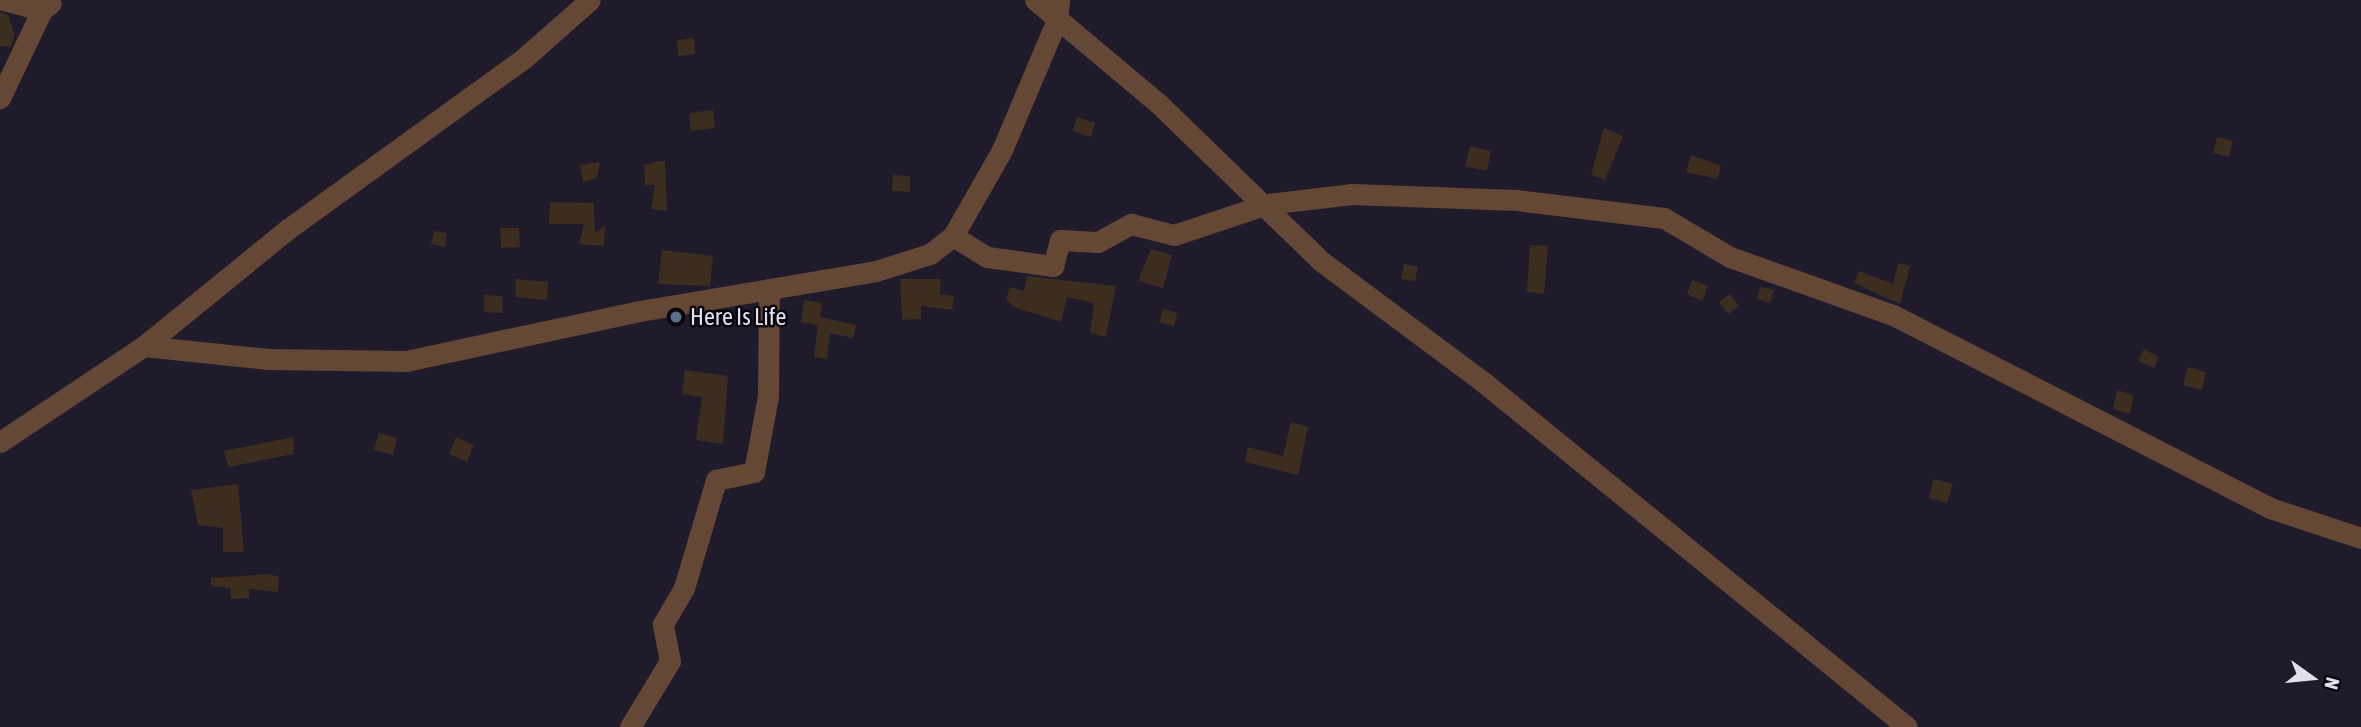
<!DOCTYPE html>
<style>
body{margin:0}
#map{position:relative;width:2361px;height:727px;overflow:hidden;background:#201b2b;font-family:"Asap Condensed",sans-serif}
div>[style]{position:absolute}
.building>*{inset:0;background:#3c2d1f}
.minor>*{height:21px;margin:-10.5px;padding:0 10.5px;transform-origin:10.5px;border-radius:10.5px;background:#654736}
.dots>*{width:19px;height:19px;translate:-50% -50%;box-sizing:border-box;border:4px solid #09070e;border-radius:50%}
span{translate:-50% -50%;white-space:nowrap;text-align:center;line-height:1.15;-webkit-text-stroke:5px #09070e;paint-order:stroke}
.poi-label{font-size:24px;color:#e3e0ec}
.left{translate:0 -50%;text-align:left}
.north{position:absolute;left:2277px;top:643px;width:70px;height:70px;-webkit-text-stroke:5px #09070e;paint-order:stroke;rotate:105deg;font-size:19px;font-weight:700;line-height:28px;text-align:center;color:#e3e0ec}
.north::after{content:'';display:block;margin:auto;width:24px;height:32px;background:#e3e0ec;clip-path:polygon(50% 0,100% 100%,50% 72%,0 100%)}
</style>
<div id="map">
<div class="building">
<i style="clip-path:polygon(0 12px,8px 15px,15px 35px,10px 47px,0 46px)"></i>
<i style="clip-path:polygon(694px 38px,695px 54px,678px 56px,677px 40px)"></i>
<i style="clip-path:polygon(713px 110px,715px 128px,691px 131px,689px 113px)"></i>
<i style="clip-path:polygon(1077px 117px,1095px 123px,1091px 137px,1073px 131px)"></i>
<i style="clip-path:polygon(1604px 128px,1623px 136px,1605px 180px,1591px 175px)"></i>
<i style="clip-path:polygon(2217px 137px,2233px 141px,2229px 157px,2213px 153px)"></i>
<i style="clip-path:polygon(1470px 146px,1491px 151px,1487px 171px,1465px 166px)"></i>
<i style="clip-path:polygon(1691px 155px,1721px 166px,1718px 179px,1686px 172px)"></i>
<i style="clip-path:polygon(659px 161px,665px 161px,667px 211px,651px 209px,655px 185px,645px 185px,644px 165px)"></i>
<i style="clip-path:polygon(600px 162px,597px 178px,583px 182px,580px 165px)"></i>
<i style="clip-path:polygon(893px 175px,910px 176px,910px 192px,892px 191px)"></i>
<i style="clip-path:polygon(550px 202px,594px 203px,595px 233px,605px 226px,604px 246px,579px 244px,584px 224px,549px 224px)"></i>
<i style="clip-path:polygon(500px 228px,519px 228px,520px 247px,501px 248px)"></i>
<i style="clip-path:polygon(434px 231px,447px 233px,445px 247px,431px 244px)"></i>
<i style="clip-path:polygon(1530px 245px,1548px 246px,1544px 294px,1527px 292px)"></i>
<i style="clip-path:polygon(1151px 249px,1172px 255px,1163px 288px,1138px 281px)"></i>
<i style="clip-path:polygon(662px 250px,713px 256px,710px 286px,658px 284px)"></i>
<i style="clip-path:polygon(1898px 263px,1910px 266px,1900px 304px,1854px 283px,1859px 271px,1893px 284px)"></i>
<i style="clip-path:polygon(1404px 264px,1418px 267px,1415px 281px,1401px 279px)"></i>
<i style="clip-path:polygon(1027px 276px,1116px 286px,1106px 337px,1090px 333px,1094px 303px,1067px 297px,1061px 322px,1014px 307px,1006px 299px,1010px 287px,1024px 291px)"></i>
<i style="clip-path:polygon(516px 279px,548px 282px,547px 300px,515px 297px)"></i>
<i style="clip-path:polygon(900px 279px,941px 279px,940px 294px,954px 296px,952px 310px,921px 306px,921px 319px,902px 320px)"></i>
<i style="clip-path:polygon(1692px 280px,1708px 286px,1702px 301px,1687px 294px)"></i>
<i style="clip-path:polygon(1760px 287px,1774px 290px,1770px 303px,1757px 299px)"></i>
<i style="clip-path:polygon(1730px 294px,1739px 306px,1728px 314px,1719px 302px)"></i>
<i style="clip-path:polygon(484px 295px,503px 296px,502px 313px,484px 312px)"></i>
<i style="clip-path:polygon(804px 300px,822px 303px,820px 317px,856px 325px,853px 338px,830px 333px,827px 359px,814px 357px,818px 325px,801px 322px)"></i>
<i style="clip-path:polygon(1163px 309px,1177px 313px,1174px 326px,1159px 322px)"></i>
<i style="clip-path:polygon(2144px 349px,2159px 357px,2154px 368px,2138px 361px)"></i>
<i style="clip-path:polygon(2188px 367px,2206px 372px,2202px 390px,2183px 385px)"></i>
<i style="clip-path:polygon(685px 370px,728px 376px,723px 444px,696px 440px,702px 397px,682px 394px)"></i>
<i style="clip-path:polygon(2117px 390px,2134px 395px,2130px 414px,2113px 409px)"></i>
<i style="clip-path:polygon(1291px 422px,1308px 427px,1298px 475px,1245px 462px,1248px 447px,1283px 456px)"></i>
<i style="clip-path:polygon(379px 433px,397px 438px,393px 455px,374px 450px)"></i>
<i style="clip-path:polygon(294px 437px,293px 454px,228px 467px,224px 451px)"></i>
<i style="clip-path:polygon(456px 437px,474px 445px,467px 462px,449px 454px)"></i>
<i style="clip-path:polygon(1934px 479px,1953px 484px,1947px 503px,1929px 498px)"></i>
<i style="clip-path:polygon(238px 484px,244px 552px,223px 552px,223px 528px,198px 525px,191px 490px)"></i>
<i style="clip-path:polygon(269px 574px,279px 577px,278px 592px,249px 589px,249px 598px,231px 599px,230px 588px,211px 586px,211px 578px)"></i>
</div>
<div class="minor">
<i style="left:4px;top:0;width:39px;rotate:15deg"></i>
<i style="left:42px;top:10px;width:11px;rotate:-38deg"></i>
<i style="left:1035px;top:0;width:163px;rotate:40deg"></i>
<i style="left:1160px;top:105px;width:224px;rotate:44.1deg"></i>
<i style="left:1321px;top:261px;width:201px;rotate:36.7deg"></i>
<i style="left:1482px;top:381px;width:548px;rotate:39.15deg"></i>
<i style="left:0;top:98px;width:98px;rotate:-64.5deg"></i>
<i style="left:953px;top:236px;width:40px;rotate:32deg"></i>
<i style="left:987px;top:257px;width:67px;rotate:7.8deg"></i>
<i style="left:1053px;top:266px;width:27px;rotate:-75deg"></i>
<i style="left:1060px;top:240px;width:38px;rotate:3deg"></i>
<i style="left:1098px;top:242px;width:38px;rotate:-29deg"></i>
<i style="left:1131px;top:224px;width:44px;rotate:14.3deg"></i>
<i style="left:1174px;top:235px;width:98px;rotate:-18.4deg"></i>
<i style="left:1267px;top:204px;width:86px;rotate:-6.7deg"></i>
<i style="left:1352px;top:194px;width:165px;rotate:2.1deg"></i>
<i style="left:1517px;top:200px;width:148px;rotate:7deg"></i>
<i style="left:1664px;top:218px;width:77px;rotate:30.6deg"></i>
<i style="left:1730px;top:257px;width:173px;rotate:19.6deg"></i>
<i style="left:1893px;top:315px;width:424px;rotate:27.1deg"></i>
<i style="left:2270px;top:508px;width:96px;rotate:18.2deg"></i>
<i style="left:144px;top:346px;width:125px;rotate:6deg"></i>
<i style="left:268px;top:359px;width:138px;rotate:0.8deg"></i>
<i style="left:406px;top:361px;width:233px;rotate:-12.1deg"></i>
<i style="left:634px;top:312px;width:245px;rotate:-9.6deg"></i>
<i style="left:876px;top:271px;width:57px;rotate:-17.5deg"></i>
<i style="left:930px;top:254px;width:29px;rotate:-38deg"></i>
<i style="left:953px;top:236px;width:99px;rotate:-60.3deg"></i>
<i style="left:1002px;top:150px;width:141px;rotate:-67.1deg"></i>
<i style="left:1057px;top:20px;width:20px;rotate:-84deg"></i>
<i style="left:0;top:442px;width:173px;rotate:-33.7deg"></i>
<i style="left:144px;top:346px;width:186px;rotate:-39.1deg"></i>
<i style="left:288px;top:229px;width:290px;rotate:-35.9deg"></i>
<i style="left:523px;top:59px;width:89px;rotate:-41.4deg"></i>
<i style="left:630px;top:727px;width:77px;rotate:-58.8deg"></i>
<i style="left:670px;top:661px;width:38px;rotate:-101deg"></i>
<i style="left:663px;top:624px;width:42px;rotate:-59.7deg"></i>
<i style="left:684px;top:588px;width:113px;rotate:-73.5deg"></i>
<i style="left:716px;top:480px;width:39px;rotate:-12deg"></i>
<i style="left:754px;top:472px;width:77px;rotate:-79.6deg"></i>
<i style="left:768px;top:396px;width:107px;rotate:-89.5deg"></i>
</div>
<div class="dots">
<i style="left:676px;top:317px;background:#5c6f8a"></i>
</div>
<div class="poi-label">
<span class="left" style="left:690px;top:317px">Here Is Life</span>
</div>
<div class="north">N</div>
</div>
